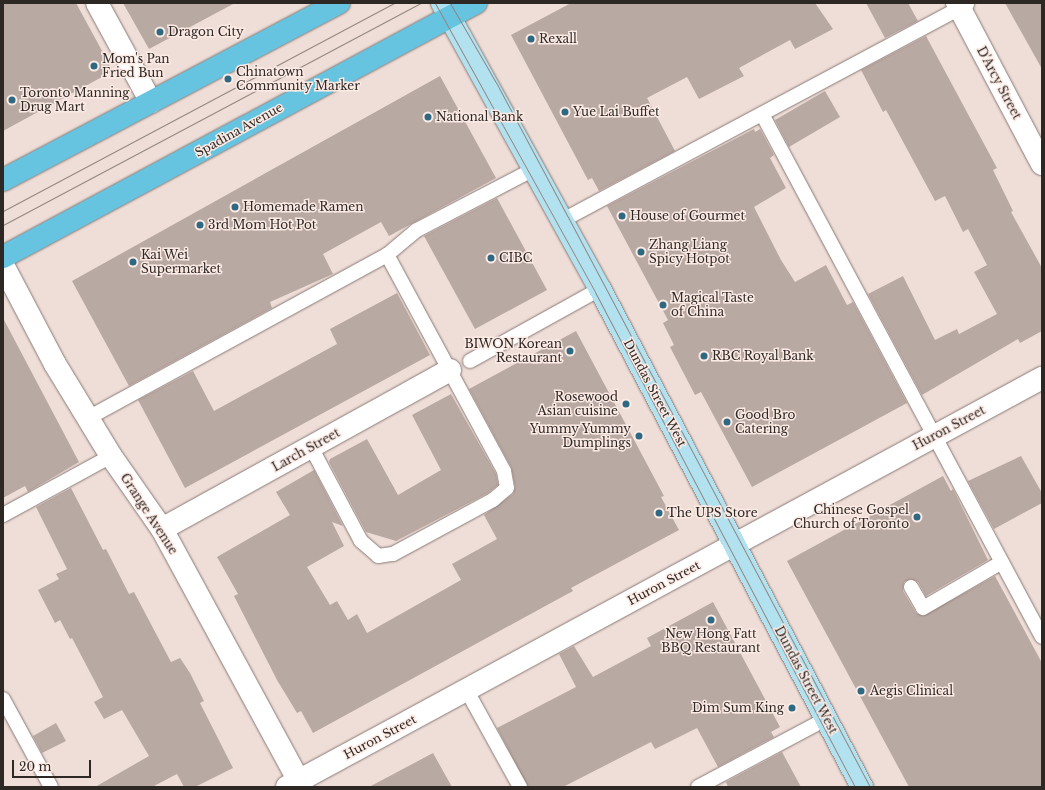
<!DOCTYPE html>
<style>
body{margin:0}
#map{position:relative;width:1045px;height:790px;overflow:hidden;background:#efded8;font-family:"Libre Baskerville",serif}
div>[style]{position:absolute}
.building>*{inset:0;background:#b9a9a3}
.roads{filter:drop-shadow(0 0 1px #897a75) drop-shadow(0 0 1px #897a75)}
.lane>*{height:14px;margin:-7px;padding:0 7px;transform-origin:7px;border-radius:7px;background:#fff}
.street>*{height:22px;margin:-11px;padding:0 11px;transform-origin:11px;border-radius:11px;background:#fff}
.secondary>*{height:22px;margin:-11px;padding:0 11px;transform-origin:11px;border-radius:11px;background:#b2e2f0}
.primary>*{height:22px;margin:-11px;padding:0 11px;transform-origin:11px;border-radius:11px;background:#66c4e0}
.tram>*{height:1px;margin:-0.5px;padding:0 0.5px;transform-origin:0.5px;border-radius:0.5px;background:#928681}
.dots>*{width:11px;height:11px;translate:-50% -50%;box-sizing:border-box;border:2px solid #fcebe5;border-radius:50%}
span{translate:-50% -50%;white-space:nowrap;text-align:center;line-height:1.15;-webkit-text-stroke:3px #fcebe5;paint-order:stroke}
.poi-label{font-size:12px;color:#2e2825}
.left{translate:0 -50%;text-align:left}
.right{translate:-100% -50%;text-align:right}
.street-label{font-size:12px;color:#2e2825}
.frame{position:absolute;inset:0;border:4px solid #2e2825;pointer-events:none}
.scale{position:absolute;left:12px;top:760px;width:79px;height:18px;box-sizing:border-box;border:2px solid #2e2825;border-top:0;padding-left:5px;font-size:12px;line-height:14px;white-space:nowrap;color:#2e2825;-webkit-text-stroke:3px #fcebe5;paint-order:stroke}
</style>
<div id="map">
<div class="building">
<i style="clip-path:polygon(3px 3px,76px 3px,113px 71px,3px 131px)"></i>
<i style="clip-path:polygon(123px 3px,235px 3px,149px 49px)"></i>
<i style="clip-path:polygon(571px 3px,815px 3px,833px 29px,795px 49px,790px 40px,739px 68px,744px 76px,699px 99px,687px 77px,647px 98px,675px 151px,599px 191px,592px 178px,588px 180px,511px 35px)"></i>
<i style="clip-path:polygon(866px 3px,908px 3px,918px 21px,885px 38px)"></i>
<i style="clip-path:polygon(1005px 3px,1042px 3px,1042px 69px)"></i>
<i style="clip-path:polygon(926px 36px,997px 168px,993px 170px,1013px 211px,1011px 212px,1042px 268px,1042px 331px,1020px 343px,1018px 339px,922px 395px,868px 294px,903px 276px,935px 340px,957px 329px,959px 334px,997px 314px,974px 272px,987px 265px,968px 229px,963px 232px,945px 196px,935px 201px,886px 110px,883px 112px,861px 70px)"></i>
<i style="clip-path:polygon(440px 76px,496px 178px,389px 236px,381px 222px,323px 254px,333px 274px,270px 302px,272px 308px,129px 386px,72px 281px)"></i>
<i style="clip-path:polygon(825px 91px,840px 117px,789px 147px,775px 120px)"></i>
<i style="clip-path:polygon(754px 129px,755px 132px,760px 129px,774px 155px,770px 158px,786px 188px,754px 207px,781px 260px,795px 282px,826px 265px,847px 305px,853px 302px,907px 403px,752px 487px,701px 392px,695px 395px,670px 347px,674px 345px,663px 323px,668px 320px,607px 206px)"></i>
<i style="clip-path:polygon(497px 198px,547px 290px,475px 329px,424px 236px)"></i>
<i style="clip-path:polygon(397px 293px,430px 355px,185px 488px,138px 400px,193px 371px,214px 411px,337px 344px,330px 329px)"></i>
<i style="clip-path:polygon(3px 318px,79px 462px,28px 492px,25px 486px,3px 498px)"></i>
<i style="clip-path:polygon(576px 331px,664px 496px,661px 497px,679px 530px,571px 588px,573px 591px,549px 604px,313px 733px,301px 711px,297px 713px,277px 680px,234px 596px,238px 594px,217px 557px,290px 515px,276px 492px,314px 470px,343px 526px,332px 522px,344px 546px,307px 567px,330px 605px,337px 601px,348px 620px,357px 614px,367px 633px,461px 580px,452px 564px,497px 539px,484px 515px,513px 494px,515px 487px,511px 467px,469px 389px)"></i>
<i style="clip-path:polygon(451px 394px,496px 474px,498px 485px,488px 493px,396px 541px,366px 532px,329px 462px,330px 459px,367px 439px,398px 495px,441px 470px,412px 415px)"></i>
<i style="clip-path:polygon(1021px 456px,1042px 493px,1042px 503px,994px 529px,968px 481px)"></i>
<i style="clip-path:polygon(943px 476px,951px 491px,953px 489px,988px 560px,926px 596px,918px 582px,911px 579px,904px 582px,903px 591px,916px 613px,923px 616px,995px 576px,1042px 663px,1042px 787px,909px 787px,787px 561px)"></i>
<i style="clip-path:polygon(71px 488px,103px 550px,106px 549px,129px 594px,134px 592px,171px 662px,180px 658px,190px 673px,204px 701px,200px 703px,233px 768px,195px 787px,184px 787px,177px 774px,152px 787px,95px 787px,149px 756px,122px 710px,104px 719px,94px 702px,103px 697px,72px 638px,70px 639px,60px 620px,55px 623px,38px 590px,59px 579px,56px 574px,67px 569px,36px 507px)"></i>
<i style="clip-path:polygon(713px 602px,780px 727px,771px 732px,774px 737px,718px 767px,697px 728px,655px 749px,651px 742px,563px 787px,528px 787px,497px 728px,576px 687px,559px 654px,574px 646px,593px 677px,651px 646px,647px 638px)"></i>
<i style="clip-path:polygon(56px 723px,66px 741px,42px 753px,33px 736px)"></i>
<i style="clip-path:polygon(782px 752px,801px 787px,728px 787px,726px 782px)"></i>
<i style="clip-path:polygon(433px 753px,452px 787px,369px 787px,418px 761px)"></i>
</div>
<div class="roads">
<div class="lane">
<i style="left:762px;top:114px;width:593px;rotate:61.84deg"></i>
<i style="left:563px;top:220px;width:458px;rotate:-28.1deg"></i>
<i style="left:470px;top:361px;width:149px;rotate:-29deg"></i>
<i style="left:88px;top:418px;width:341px;rotate:-28.6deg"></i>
<i style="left:387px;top:255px;width:39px;rotate:-40deg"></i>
<i style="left:417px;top:230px;width:134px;rotate:-27.5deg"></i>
<i style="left:311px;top:447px;width:106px;rotate:62deg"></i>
<i style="left:361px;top:541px;width:23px;rotate:41deg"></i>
<i style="left:378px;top:556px;width:15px;rotate:-8deg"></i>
<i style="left:393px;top:554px;width:114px;rotate:-28.4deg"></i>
<i style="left:493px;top:500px;width:18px;rotate:-41deg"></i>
<i style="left:507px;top:488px;width:17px;rotate:-100deg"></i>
<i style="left:504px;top:471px;width:246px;rotate:-118.4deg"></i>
<i style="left:3px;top:515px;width:123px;rotate:-28.6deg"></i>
<i style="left:911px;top:587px;width:24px;rotate:60deg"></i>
<i style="left:923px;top:608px;width:91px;rotate:-30.2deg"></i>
<i style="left:467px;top:691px;width:110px;rotate:61.1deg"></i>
<i style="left:3px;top:699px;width:100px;rotate:61.4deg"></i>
<i style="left:698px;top:787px;width:145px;rotate:-28deg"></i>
</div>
<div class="street">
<i style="left:97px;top:3px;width:113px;rotate:61.4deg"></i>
<i style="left:957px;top:3px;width:182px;rotate:62.2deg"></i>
<i style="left:3px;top:265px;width:112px;rotate:62.3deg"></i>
<i style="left:55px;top:364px;width:108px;rotate:58.7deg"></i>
<i style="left:111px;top:456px;width:89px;rotate:55.1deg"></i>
<i style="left:162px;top:529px;width:294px;rotate:61.5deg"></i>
<i style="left:162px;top:529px;width:329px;rotate:-28.9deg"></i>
<i style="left:287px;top:787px;width:859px;rotate:-28.45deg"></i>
</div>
<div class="secondary">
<i style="left:442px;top:3px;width:327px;rotate:61.1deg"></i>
<i style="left:600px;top:289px;width:563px;rotate:62.25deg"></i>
</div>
<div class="primary">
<i style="left:3px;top:180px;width:380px;rotate:-27.8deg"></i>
<i style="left:3px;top:257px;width:537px;rotate:-28.24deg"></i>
</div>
</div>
<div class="tram">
<i style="left:435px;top:3px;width:330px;rotate:61deg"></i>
<i style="left:595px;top:292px;width:559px;rotate:62.29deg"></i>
<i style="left:450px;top:3px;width:98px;rotate:60deg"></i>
<i style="left:499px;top:88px;width:146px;rotate:61.9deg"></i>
<i style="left:568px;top:217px;width:645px;rotate:62.08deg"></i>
<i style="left:3px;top:211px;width:444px;rotate:-28deg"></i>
<i style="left:3px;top:225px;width:473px;rotate:-28deg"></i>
</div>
<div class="dots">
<i style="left:160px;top:32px;background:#2e6881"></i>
<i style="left:531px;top:39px;background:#2e6881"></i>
<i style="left:94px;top:66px;background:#2e6881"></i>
<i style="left:228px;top:79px;background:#2e6881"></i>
<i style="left:12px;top:100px;background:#2e6881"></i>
<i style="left:565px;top:112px;background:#2e6881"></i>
<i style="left:428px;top:117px;background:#2e6881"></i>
<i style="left:235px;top:207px;background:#2e6881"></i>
<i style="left:622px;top:216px;background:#2e6881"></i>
<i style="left:200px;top:225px;background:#2e6881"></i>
<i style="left:641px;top:252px;background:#2e6881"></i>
<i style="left:491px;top:258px;background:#2e6881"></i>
<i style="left:133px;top:262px;background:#2e6881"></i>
<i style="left:663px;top:305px;background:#2e6881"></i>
<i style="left:570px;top:351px;background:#2e6881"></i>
<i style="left:704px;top:356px;background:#2e6881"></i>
<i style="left:626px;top:404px;background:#2e6881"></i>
<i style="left:727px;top:422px;background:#2e6881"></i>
<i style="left:639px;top:436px;background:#2e6881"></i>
<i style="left:659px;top:513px;background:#2e6881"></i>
<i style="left:917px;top:517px;background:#2e6881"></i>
<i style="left:711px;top:620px;background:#2e6881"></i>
<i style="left:861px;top:691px;background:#2e6881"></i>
<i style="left:792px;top:708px;background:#2e6881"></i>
</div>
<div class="poi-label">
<span class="left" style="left:168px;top:32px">Dragon City</span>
<span class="left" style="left:539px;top:39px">Rexall</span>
<span class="left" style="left:102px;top:66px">Mom's Pan<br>Fried Bun</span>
<span class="left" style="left:236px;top:79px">Chinatown<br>Community Marker</span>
<span class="left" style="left:20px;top:100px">Toronto Manning<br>Drug Mart</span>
<span class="left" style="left:573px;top:112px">Yue Lai Buffet</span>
<span class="left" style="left:436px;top:117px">National Bank</span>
<span class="left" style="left:243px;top:207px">Homemade Ramen</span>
<span class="left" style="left:630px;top:216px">House of Gourmet</span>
<span class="left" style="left:208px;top:225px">3rd Mom Hot Pot</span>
<span class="left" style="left:649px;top:252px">Zhang Liang<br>Spicy Hotpot</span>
<span class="left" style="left:141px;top:262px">Kai Wei<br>Supermarket</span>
<span class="left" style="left:499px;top:258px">CIBC</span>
<span class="left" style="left:671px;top:305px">Magical Taste<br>of China</span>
<span class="right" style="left:562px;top:351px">BIWON Korean<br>Restaurant</span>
<span class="left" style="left:712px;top:356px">RBC Royal Bank</span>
<span class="right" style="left:618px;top:404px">Rosewood<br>Asian cuisine</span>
<span class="left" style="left:735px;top:422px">Good Bro<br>Catering</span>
<span class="right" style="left:631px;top:436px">Yummy Yummy<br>Dumplings</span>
<span class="right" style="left:909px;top:517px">Chinese Gospel<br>Church of Toronto</span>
<span class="left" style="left:667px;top:513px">The UPS Store</span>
<span style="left:711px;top:641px">New Hong Fatt<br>BBQ Restaurant</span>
<span class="left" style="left:870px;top:691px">Aegis Clinical</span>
<span class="right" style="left:784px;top:708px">Dim Sum King</span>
</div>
<div class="street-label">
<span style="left:999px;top:83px;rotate:62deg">D'Arcy Street</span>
<span style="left:239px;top:130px;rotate:-29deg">Spadina Avenue</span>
<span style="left:655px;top:393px;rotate:62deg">Dundas Street West</span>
<span style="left:949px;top:428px;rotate:-28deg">Huron Street</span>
<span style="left:306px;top:450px;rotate:-29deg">Larch Street</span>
<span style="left:149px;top:514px;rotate:57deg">Grange Avenue</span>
<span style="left:664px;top:583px;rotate:-28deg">Huron Street</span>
<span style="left:806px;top:680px;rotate:62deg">Dundas Street West</span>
<span style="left:380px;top:737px;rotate:-28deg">Huron Street</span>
</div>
<div class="frame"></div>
<div class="scale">20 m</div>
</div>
